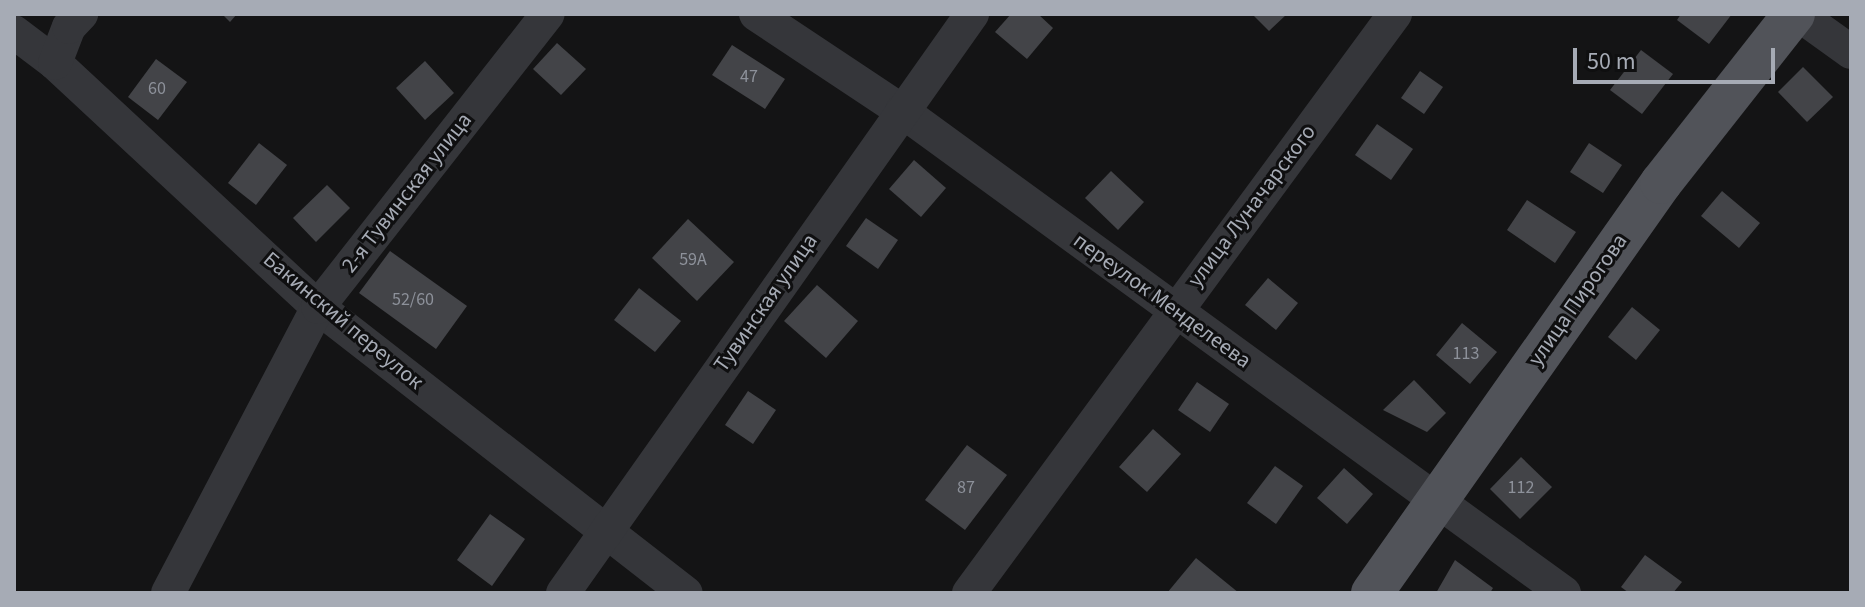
<!DOCTYPE html>
<meta charset="utf-8">
<style>
body{margin:0}
#map{position:relative;width:1865px;height:607px;overflow:hidden;background:#141415;font-family:"Source Sans 3",sans-serif}
div>[style]{position:absolute}
.building>*{inset:0;background:#434448}
.minor>*{height:34px;margin:-17px;padding:0 17px;transform-origin:17px;border-radius:17px;background:#35363a}
.major>*{height:42px;margin:-21px;padding:0 21px;transform-origin:21px;border-radius:21px;background:#515359}
span{translate:-50% -50%;white-space:nowrap;text-align:center;line-height:1.15;-webkit-text-stroke:6px #0f0f10;paint-order:stroke}
.number-label{font-size:18px;color:#8d919a}
.number-label span{-webkit-text-stroke-width:0}
.street-label{font-size:22px;color:#a6abb5}
.frame{position:absolute;inset:0;border:16px solid #a6abb5;pointer-events:none}
.scale{position:absolute;left:1573px;top:48px;width:202px;height:36px;box-sizing:border-box;border:4px solid #a6abb5;border-top:0;padding-left:10px;font-size:24px;line-height:28px;white-space:nowrap;color:#a6abb5;-webkit-text-stroke:6px #0f0f10;paint-order:stroke}
</style>
<div id="map">
<div class="building">
<i style="clip-path:polygon(222px 14px,237px 14px,230px 22px)"></i>
<i style="clip-path:polygon(1011px 14px,1038px 14px,1053px 28px,1027px 59px,995px 32px)"></i>
<i style="clip-path:polygon(1252px 14px,1287px 14px,1269px 31px)"></i>
<i style="clip-path:polygon(1681px 14px,1732px 14px,1709px 44px,1677px 20px)"></i>
<i style="clip-path:polygon(557px 43px,586px 69px,561px 95px,533px 69px)"></i>
<i style="clip-path:polygon(732px 45px,785px 79px,765px 109px,712px 75px)"></i>
<i style="clip-path:polygon(1641px 50px,1673px 74px,1642px 114px,1610px 90px)"></i>
<i style="clip-path:polygon(156px 59px,187px 82px,158px 120px,128px 97px)"></i>
<i style="clip-path:polygon(425px 61px,454px 93px,425px 120px,396px 88px)"></i>
<i style="clip-path:polygon(1803px 67px,1833px 97px,1807px 122px,1778px 92px)"></i>
<i style="clip-path:polygon(1420px 71px,1443px 87px,1424px 114px,1401px 98px)"></i>
<i style="clip-path:polygon(1377px 124px,1413px 149px,1391px 180px,1355px 155px)"></i>
<i style="clip-path:polygon(259px 143px,287px 165px,256px 205px,228px 183px)"></i>
<i style="clip-path:polygon(1589px 143px,1622px 165px,1603px 193px,1570px 172px)"></i>
<i style="clip-path:polygon(914px 160px,946px 188px,921px 217px,889px 189px)"></i>
<i style="clip-path:polygon(1111px 171px,1144px 202px,1118px 230px,1085px 198px)"></i>
<i style="clip-path:polygon(327px 185px,350px 208px,316px 242px,293px 218px)"></i>
<i style="clip-path:polygon(1722px 191px,1760px 223px,1739px 248px,1701px 216px)"></i>
<i style="clip-path:polygon(1527px 200px,1576px 232px,1555px 263px,1507px 230px)"></i>
<i style="clip-path:polygon(866px 218px,898px 240px,878px 269px,846px 246px)"></i>
<i style="clip-path:polygon(688px 219px,734px 262px,697px 301px,652px 258px)"></i>
<i style="clip-path:polygon(390px 251px,467px 306px,436px 349px,359px 293px)"></i>
<i style="clip-path:polygon(1268px 278px,1298px 303px,1276px 330px,1245px 305px)"></i>
<i style="clip-path:polygon(817px 285px,858px 321px,826px 358px,784px 321px)"></i>
<i style="clip-path:polygon(639px 288px,681px 321px,655px 352px,614px 320px)"></i>
<i style="clip-path:polygon(1632px 307px,1660px 330px,1636px 360px,1608px 337px)"></i>
<i style="clip-path:polygon(1462px 323px,1497px 352px,1470px 384px,1436px 355px)"></i>
<i style="clip-path:polygon(1414px 380px,1446px 413px,1427px 432px,1383px 410px)"></i>
<i style="clip-path:polygon(1197px 382px,1229px 404px,1210px 432px,1178px 410px)"></i>
<i style="clip-path:polygon(748px 391px,776px 410px,753px 444px,725px 425px)"></i>
<i style="clip-path:polygon(1153px 429px,1181px 454px,1147px 492px,1119px 467px)"></i>
<i style="clip-path:polygon(967px 445px,1007px 475px,965px 530px,925px 500px)"></i>
<i style="clip-path:polygon(1521px 457px,1552px 487px,1520px 519px,1490px 489px)"></i>
<i style="clip-path:polygon(1275px 466px,1303px 486px,1276px 524px,1247px 503px)"></i>
<i style="clip-path:polygon(1344px 468px,1373px 494px,1347px 524px,1317px 498px)"></i>
<i style="clip-path:polygon(490px 514px,525px 539px,492px 586px,457px 560px)"></i>
<i style="clip-path:polygon(1645px 555px,1682px 582px,1673px 593px,1629px 593px,1621px 587px)"></i>
<i style="clip-path:polygon(1196px 558px,1239px 593px,1167px 593px)"></i>
<i style="clip-path:polygon(1455px 560px,1493px 588px,1490px 593px,1436px 593px)"></i>
</div>
<div class="minor">
<i style="left:756px;top:14px;width:175px;rotate:33.6deg"></i>
<i style="left:902px;top:111px;width:819px;rotate:36.06deg"></i>
<i style="left:1798px;top:14px;width:65px;rotate:35.6deg"></i>
<i style="left:14px;top:32px;width:51px;rotate:37.1deg"></i>
<i style="left:55px;top:63px;width:359px;rotate:42.9deg"></i>
<i style="left:318px;top:307px;width:466px;rotate:37.9deg"></i>
<i style="left:55px;top:63px;width:39px;rotate:-69deg"></i>
<i style="left:69px;top:27px;width:18px;rotate:-47deg"></i>
<i style="left:168px;top:593px;width:323px;rotate:-62.3deg"></i>
<i style="left:318px;top:307px;width:372px;rotate:-51.9deg"></i>
<i style="left:563px;top:593px;width:709px;rotate:-54.76deg"></i>
<i style="left:969px;top:593px;width:719px;rotate:-53.66deg"></i>
</div>
<div class="major">
<i style="left:1372px;top:593px;width:502px;rotate:-54.82deg"></i>
<i style="left:1661px;top:183px;width:215px;rotate:-51.8deg"></i>
</div>
<div class="number-label">
<span style="left:749px;top:77px">47</span>
<span style="left:157px;top:89px">60</span>
<span style="left:693px;top:260px">59А</span>
<span style="left:413px;top:300px">52/60</span>
<span style="left:1466px;top:354px">113</span>
<span style="left:966px;top:488px">87</span>
<span style="left:1521px;top:488px">112</span>
</div>
<div class="street-label">
<span style="left:407px;top:193px;rotate:-52deg">2-я Тувинская улица</span>
<span style="left:1252px;top:206px;rotate:-53deg">улица Луначарского</span>
<span style="left:1578px;top:300px;rotate:-55deg">улица Пирогова</span>
<span style="left:1162px;top:301px;rotate:36deg">переулок Менделеева</span>
<span style="left:766px;top:303px;rotate:-55deg">Тувинская улица</span>
<span style="left:343px;top:321px;rotate:40deg">Бакинский переулок</span>
</div>
<div class="frame"></div>
<div class="scale">50 m</div>
</div>
